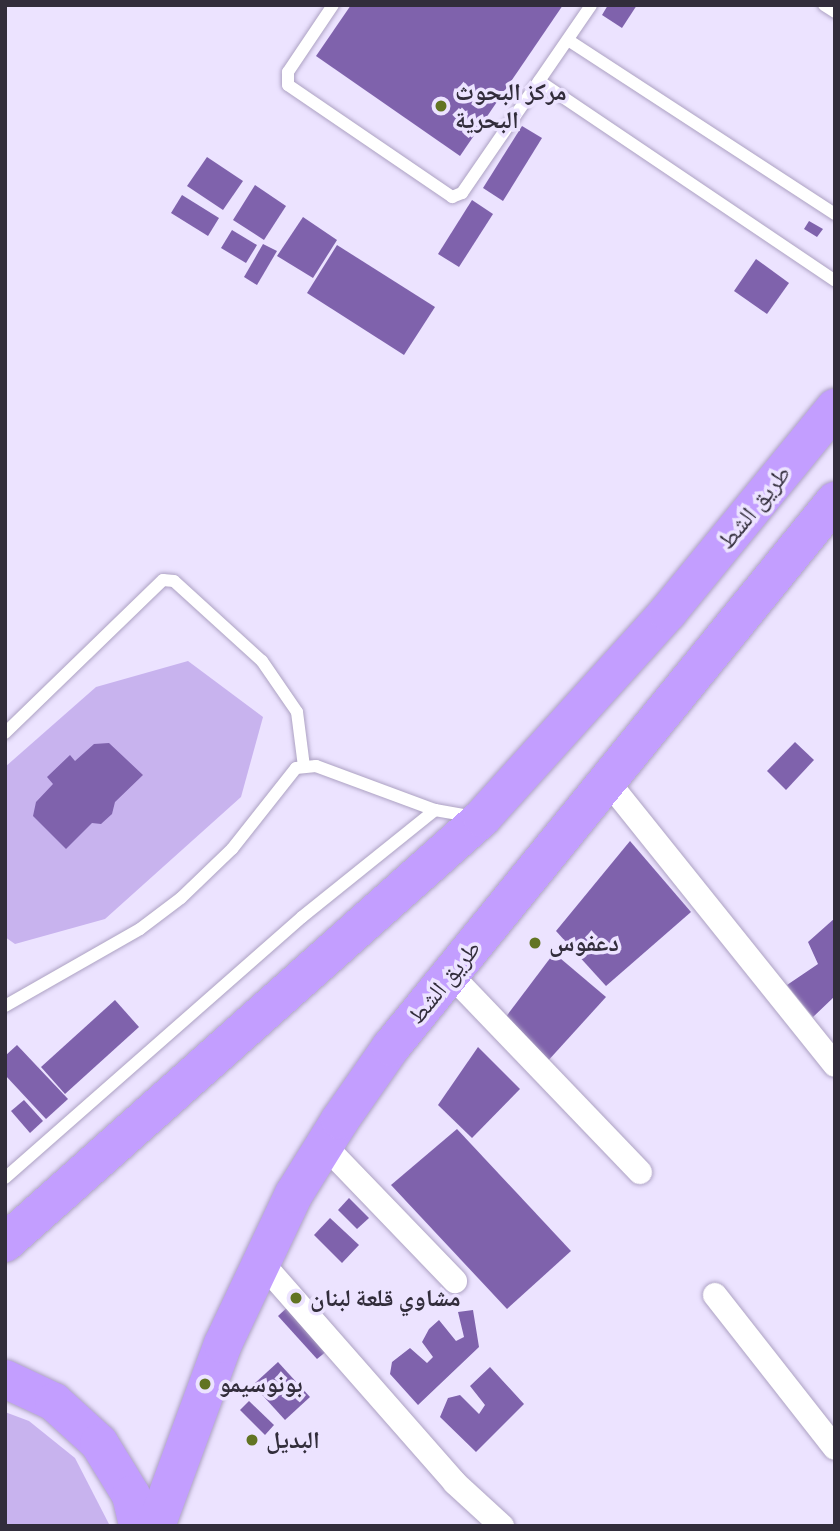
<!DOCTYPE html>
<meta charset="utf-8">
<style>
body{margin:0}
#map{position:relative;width:840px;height:1531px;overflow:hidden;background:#ece3ff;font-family:"PT Sans Narrow","Noto Naskh Arabic",sans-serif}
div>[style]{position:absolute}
.green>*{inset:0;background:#c8b3ee}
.building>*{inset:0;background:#7f62ac}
.roads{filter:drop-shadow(0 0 2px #ada2c3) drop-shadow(0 0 2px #ada2c3)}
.lane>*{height:12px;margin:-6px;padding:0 6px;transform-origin:6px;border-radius:6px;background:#fff}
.street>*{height:24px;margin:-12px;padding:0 12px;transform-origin:12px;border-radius:12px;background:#fff}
.highway>*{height:38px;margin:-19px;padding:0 19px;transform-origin:19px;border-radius:19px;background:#c39eff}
.dots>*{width:19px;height:19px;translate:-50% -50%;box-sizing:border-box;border:4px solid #ece3ff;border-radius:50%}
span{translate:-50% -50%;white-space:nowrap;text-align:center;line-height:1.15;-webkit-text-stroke:7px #ece3ff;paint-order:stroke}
.poi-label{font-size:24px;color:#322d3b;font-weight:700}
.left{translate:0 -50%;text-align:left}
.street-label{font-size:24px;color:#322d3b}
.frame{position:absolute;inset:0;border:7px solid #322d3b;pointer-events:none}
</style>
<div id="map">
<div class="green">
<i style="clip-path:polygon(188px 661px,263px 717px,241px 797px,105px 919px,15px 944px,5px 937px,5px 767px,96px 687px)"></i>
<i style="clip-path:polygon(5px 1412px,29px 1421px,75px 1458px,110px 1526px,5px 1526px)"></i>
</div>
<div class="building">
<i style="clip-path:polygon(351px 5px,563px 5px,460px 156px,316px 56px)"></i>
<i style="clip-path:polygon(608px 5px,637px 5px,622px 28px,602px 15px)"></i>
<i style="clip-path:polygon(522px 126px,542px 138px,503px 201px,483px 188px)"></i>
<i style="clip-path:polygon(207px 157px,243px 181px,223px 210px,187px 186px)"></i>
<i style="clip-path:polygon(255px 185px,286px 206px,264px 240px,233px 220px)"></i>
<i style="clip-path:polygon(182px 195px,219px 218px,208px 236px,171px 213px)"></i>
<i style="clip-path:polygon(472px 200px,493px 214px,459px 267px,438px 254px)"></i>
<i style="clip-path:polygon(303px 217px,337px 240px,313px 278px,277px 256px)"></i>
<i style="clip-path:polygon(809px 221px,823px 229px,817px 237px,804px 229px)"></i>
<i style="clip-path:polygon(232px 230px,257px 245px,246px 263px,221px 248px)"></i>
<i style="clip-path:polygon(263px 244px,277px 251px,257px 285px,244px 277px)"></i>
<i style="clip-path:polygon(337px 245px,435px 307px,404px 355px,307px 293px)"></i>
<i style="clip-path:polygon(756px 259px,789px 283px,767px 314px,734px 291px)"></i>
<i style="clip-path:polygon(795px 742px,814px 760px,786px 790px,767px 771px)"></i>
<i style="clip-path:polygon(109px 743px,143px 775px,115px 802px,112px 814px,101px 824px,92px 823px,66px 849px,33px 816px,36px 802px,53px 784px,47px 777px,70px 755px,75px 761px,94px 744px)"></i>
<i style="clip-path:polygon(630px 841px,691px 912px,606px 986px,556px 931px)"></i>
<i style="clip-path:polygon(835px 918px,835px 996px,813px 1017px,787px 985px,818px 964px,808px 942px)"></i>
<i style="clip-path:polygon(554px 953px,606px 997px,546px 1063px,502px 1022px)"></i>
<i style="clip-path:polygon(115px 1000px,139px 1027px,65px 1094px,41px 1067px)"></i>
<i style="clip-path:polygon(17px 1045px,68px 1099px,46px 1119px,5px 1075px,5px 1056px)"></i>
<i style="clip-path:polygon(478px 1047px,520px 1089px,472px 1138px,438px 1105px)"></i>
<i style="clip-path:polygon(24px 1100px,43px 1121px,30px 1133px,11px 1111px)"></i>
<i style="clip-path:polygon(457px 1129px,571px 1251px,507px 1309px,391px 1185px)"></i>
<i style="clip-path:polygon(349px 1198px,369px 1218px,357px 1229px,338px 1210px)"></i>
<i style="clip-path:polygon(330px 1218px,359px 1245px,342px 1263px,314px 1235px)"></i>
<i style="clip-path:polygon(293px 1302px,333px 1346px,317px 1359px,278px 1316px)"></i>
<i style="clip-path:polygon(473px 1310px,479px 1347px,418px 1405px,390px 1374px,392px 1362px,410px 1348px,427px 1363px,433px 1357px,422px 1342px,429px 1329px,439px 1320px,456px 1341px,464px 1337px,458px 1312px)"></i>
<i style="clip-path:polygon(278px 1362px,310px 1397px,285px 1420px,253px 1385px)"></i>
<i style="clip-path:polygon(490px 1367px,524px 1404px,476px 1452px,440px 1417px,448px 1398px,460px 1395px,479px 1414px,485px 1405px,470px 1386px)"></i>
<i style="clip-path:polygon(249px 1401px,274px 1425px,265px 1435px,240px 1410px)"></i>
</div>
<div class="roads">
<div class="lane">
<i style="left:333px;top:5px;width:81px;rotate:123.9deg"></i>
<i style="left:288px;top:72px;width:13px;rotate:90deg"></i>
<i style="left:288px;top:85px;width:199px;rotate:34.3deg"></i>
<i style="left:452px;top:197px;width:11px;rotate:-22deg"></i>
<i style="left:462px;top:193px;width:228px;rotate:-55.5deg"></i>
<i style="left:824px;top:5px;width:13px;rotate:32deg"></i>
<i style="left:568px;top:40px;width:319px;rotate:33.1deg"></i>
<i style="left:539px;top:81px;width:357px;rotate:34deg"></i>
<i style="left:5px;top:733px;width:220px;rotate:-44.1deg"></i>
<i style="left:163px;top:580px;width:11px;rotate:5deg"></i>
<i style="left:174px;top:581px;width:119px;rotate:42.3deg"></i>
<i style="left:262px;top:661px;width:62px;rotate:55.5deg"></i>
<i style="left:297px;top:712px;width:55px;rotate:82.7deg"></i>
<i style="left:5px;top:1006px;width:155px;rotate:-29.7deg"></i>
<i style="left:140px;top:929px;width:51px;rotate:-37.1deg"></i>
<i style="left:181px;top:898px;width:71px;rotate:-43.9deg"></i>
<i style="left:232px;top:849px;width:103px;rotate:-51.7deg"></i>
<i style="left:296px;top:768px;width:20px;rotate:-6deg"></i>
<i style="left:316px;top:766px;width:127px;rotate:20.3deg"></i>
<i style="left:5px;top:1178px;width:395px;rotate:-41.3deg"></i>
<i style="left:302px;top:917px;width:171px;rotate:-38.8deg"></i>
<i style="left:435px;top:810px;width:40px;rotate:10deg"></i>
</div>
<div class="street">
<i style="left:609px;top:783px;width:361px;rotate:51.3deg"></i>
<i style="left:451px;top:975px;width:273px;rotate:46.2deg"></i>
<i style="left:324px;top:1145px;width:189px;rotate:46.1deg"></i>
<i style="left:262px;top:1263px;width:293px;rotate:48.7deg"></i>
<i style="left:455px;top:1483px;width:64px;rotate:42.5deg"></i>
<i style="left:715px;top:1295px;width:194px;rotate:51.9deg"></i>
</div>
<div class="highway">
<i style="left:5px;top:1243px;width:639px;rotate:-41.7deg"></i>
<i style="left:482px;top:818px;width:278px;rotate:-47.9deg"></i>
<i style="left:668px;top:612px;width:264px;rotate:-50.7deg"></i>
<i style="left:5px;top:1379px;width:54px;rotate:25.1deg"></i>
<i style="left:54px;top:1402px;width:61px;rotate:42.3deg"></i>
<i style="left:99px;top:1443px;width:61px;rotate:58.4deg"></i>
<i style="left:131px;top:1495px;width:32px;rotate:77deg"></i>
<i style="left:156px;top:1526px;width:194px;rotate:-69.8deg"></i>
<i style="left:223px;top:1344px;width:166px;rotate:-64.7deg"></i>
<i style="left:294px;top:1194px;width:87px;rotate:-58.1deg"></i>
<i style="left:340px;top:1120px;width:89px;rotate:-55.1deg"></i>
<i style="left:391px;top:1047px;width:704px;rotate:-50.88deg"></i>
</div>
</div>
<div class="dots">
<i style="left:441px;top:106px;background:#627423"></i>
<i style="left:535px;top:943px;background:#627423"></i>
<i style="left:296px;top:1298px;background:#627423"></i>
<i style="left:205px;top:1384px;background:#627423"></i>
<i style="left:252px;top:1440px;background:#627423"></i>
</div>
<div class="poi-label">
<span class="left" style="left:455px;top:106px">مركز البحوث<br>البحرية</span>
<span class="left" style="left:549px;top:943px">دعفوس</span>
<span class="left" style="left:310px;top:1298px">مشاوي قلعة لبنان</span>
<span class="left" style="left:219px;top:1384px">بونوسيمو</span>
<span class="left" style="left:266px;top:1440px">البديل</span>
</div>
<div class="street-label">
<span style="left:754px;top:507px;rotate:-51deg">طريق الشط</span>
<span style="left:444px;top:982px;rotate:-51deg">طريق الشط</span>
</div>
<div class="frame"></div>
</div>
